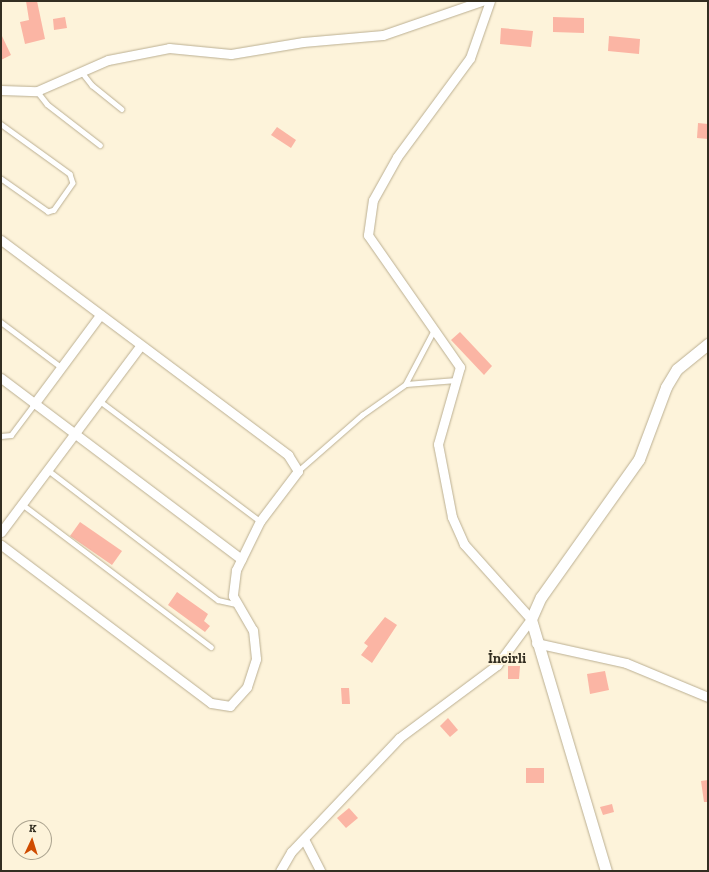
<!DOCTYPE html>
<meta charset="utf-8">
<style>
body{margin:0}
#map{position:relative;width:709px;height:872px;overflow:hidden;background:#fdf3da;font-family:"Zilla Slab",serif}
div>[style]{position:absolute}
.building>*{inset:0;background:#fbb5a4}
.roads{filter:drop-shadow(0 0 1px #bbaf92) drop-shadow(0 0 1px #bbaf92)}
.service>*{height:4.5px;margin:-2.25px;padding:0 2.25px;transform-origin:2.25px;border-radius:2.25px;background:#fff}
.minor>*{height:9px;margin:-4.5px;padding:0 4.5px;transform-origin:4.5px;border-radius:4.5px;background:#fff}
.tertiary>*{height:11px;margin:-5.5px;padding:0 5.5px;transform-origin:5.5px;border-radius:5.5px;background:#fff}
span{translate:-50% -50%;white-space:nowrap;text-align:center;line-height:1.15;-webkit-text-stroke:4px #fdf3da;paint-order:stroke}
.neighbourhood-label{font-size:14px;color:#332e22;font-weight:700}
.frame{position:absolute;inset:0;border:2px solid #332e22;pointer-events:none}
.north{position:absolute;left:12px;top:820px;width:40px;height:40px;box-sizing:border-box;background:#fdf3da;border:1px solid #aca490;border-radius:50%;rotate:4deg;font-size:11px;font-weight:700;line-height:16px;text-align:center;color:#332e22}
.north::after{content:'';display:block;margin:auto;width:14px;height:18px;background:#cf4b00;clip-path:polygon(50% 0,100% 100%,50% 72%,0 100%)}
</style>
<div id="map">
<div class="building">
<i style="clip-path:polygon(26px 1px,37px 1px,45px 39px,25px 44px,20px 22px,29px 20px)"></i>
<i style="clip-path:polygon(65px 17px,67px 28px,54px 30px,53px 19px)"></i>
<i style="clip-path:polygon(553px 17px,584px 18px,584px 33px,553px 32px)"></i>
<i style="clip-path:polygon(501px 28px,533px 31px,531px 47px,500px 44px)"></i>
<i style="clip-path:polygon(1px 34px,11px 55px,1px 60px)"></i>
<i style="clip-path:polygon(609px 36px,640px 39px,639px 54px,608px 51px)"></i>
<i style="clip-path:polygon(698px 123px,708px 124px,708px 139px,697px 138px)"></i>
<i style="clip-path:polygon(277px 127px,296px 140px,291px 148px,271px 135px)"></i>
<i style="clip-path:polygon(460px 332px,492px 366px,484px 375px,451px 340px)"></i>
<i style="clip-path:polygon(80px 522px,122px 551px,112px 565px,70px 536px)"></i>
<i style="clip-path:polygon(177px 592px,208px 614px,204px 621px,210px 626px,205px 632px,168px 605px)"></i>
<i style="clip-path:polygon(385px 617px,397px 625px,372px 663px,361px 655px,368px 646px,364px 643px)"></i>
<i style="clip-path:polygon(508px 666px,520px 666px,519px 679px,508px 679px)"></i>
<i style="clip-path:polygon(605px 671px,609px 690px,590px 694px,587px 674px)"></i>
<i style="clip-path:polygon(341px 688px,349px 688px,350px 704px,342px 704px)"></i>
<i style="clip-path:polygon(448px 718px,458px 730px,450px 737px,440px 726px)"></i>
<i style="clip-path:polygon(526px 768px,544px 768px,544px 783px,526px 783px)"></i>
<i style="clip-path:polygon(708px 780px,708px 802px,704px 802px,701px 781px)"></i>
<i style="clip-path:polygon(612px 804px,614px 812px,603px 815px,600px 807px)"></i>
<i style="clip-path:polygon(349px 808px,358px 818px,346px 828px,337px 818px)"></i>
</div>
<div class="roads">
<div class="service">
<i style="left:81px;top:71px;width:18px;rotate:52deg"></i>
<i style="left:92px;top:85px;width:38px;rotate:39deg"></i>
<i style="left:37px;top:91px;width:16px;rotate:52deg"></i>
<i style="left:47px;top:104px;width:67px;rotate:37.7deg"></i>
<i style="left:1px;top:124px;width:85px;rotate:35.9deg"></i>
<i style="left:70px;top:174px;width:9px;rotate:72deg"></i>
<i style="left:73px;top:183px;width:33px;rotate:125deg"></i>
<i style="left:54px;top:210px;width:6px;rotate:162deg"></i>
<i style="left:48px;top:212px;width:57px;rotate:-144.9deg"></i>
<i style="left:1px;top:322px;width:75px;rotate:36.9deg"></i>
<i style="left:434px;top:331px;width:60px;rotate:117.8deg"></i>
<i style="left:406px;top:384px;width:50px;rotate:-4.6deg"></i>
<i style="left:100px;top:401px;width:200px;rotate:36.9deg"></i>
<i style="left:1px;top:436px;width:10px;rotate:-6deg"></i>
<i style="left:11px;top:435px;width:39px;rotate:-53deg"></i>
<i style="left:48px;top:470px;width:214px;rotate:37.4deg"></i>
<i style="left:218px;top:600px;width:17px;rotate:13deg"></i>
<i style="left:298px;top:471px;width:85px;rotate:-41.2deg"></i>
<i style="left:362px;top:415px;width:54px;rotate:-35.2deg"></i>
<i style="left:22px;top:504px;width:237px;rotate:37.1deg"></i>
</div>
<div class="minor">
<i style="left:1px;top:90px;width:36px;rotate:2deg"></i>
<i style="left:37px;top:91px;width:77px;rotate:-23.6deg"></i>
<i style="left:108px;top:60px;width:62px;rotate:-11.1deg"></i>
<i style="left:169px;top:48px;width:62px;rotate:5.5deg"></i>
<i style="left:231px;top:54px;width:73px;rotate:-9.5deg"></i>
<i style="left:303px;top:42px;width:80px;rotate:-5deg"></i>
<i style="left:383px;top:35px;width:105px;rotate:-19deg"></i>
<i style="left:1px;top:240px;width:359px;rotate:36.8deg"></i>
<i style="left:288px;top:455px;width:19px;rotate:58deg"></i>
<i style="left:298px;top:471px;width:63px;rotate:127.2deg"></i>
<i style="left:260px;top:521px;width:55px;rotate:116.1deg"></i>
<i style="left:236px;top:570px;width:26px;rotate:97deg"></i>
<i style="left:233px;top:596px;width:39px;rotate:60deg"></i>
<i style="left:253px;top:630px;width:29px;rotate:84deg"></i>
<i style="left:256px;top:659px;width:29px;rotate:108deg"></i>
<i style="left:247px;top:687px;width:25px;rotate:132deg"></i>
<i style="left:230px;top:706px;width:19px;rotate:-171deg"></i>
<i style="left:211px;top:703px;width:263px;rotate:-143deg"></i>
<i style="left:1px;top:378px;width:301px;rotate:37deg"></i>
<i style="left:34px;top:404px;width:111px;rotate:-53.4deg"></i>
<i style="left:1px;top:532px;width:232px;rotate:-53.2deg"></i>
<i style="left:536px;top:643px;width:92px;rotate:12.5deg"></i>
<i style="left:626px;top:663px;width:89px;rotate:22.5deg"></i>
<i style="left:304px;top:839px;width:36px;rotate:63deg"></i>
<i style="left:280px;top:871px;width:22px;rotate:-60deg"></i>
<i style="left:291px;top:852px;width:157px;rotate:-46.5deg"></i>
<i style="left:399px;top:738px;width:122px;rotate:-36.7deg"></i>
<i style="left:497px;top:665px;width:57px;rotate:-53.5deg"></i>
<i style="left:531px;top:619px;width:101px;rotate:-131.8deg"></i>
<i style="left:464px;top:544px;width:30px;rotate:-114deg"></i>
<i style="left:452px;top:517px;width:74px;rotate:-100.9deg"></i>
<i style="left:438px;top:444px;width:80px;rotate:-74.1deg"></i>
<i style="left:460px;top:367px;width:161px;rotate:-124.9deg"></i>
<i style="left:368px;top:235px;width:35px;rotate:-82deg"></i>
<i style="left:373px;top:200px;width:49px;rotate:-60.8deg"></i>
<i style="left:397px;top:157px;width:123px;rotate:-53.6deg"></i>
<i style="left:470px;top:58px;width:60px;rotate:-70.7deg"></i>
</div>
<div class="tertiary">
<i style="left:606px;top:871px;width:263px;rotate:-106.6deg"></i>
<i style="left:531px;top:619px;width:24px;rotate:-66deg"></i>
<i style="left:541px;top:597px;width:169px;rotate:-54.6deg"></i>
<i style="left:639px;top:459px;width:77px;rotate:-69.4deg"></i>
<i style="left:666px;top:387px;width:21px;rotate:-59deg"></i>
<i style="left:677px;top:369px;width:40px;rotate:-39deg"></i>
</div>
</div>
<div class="neighbourhood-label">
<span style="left:507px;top:659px">İncirli</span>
</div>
<div class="frame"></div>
<div class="north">K</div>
</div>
